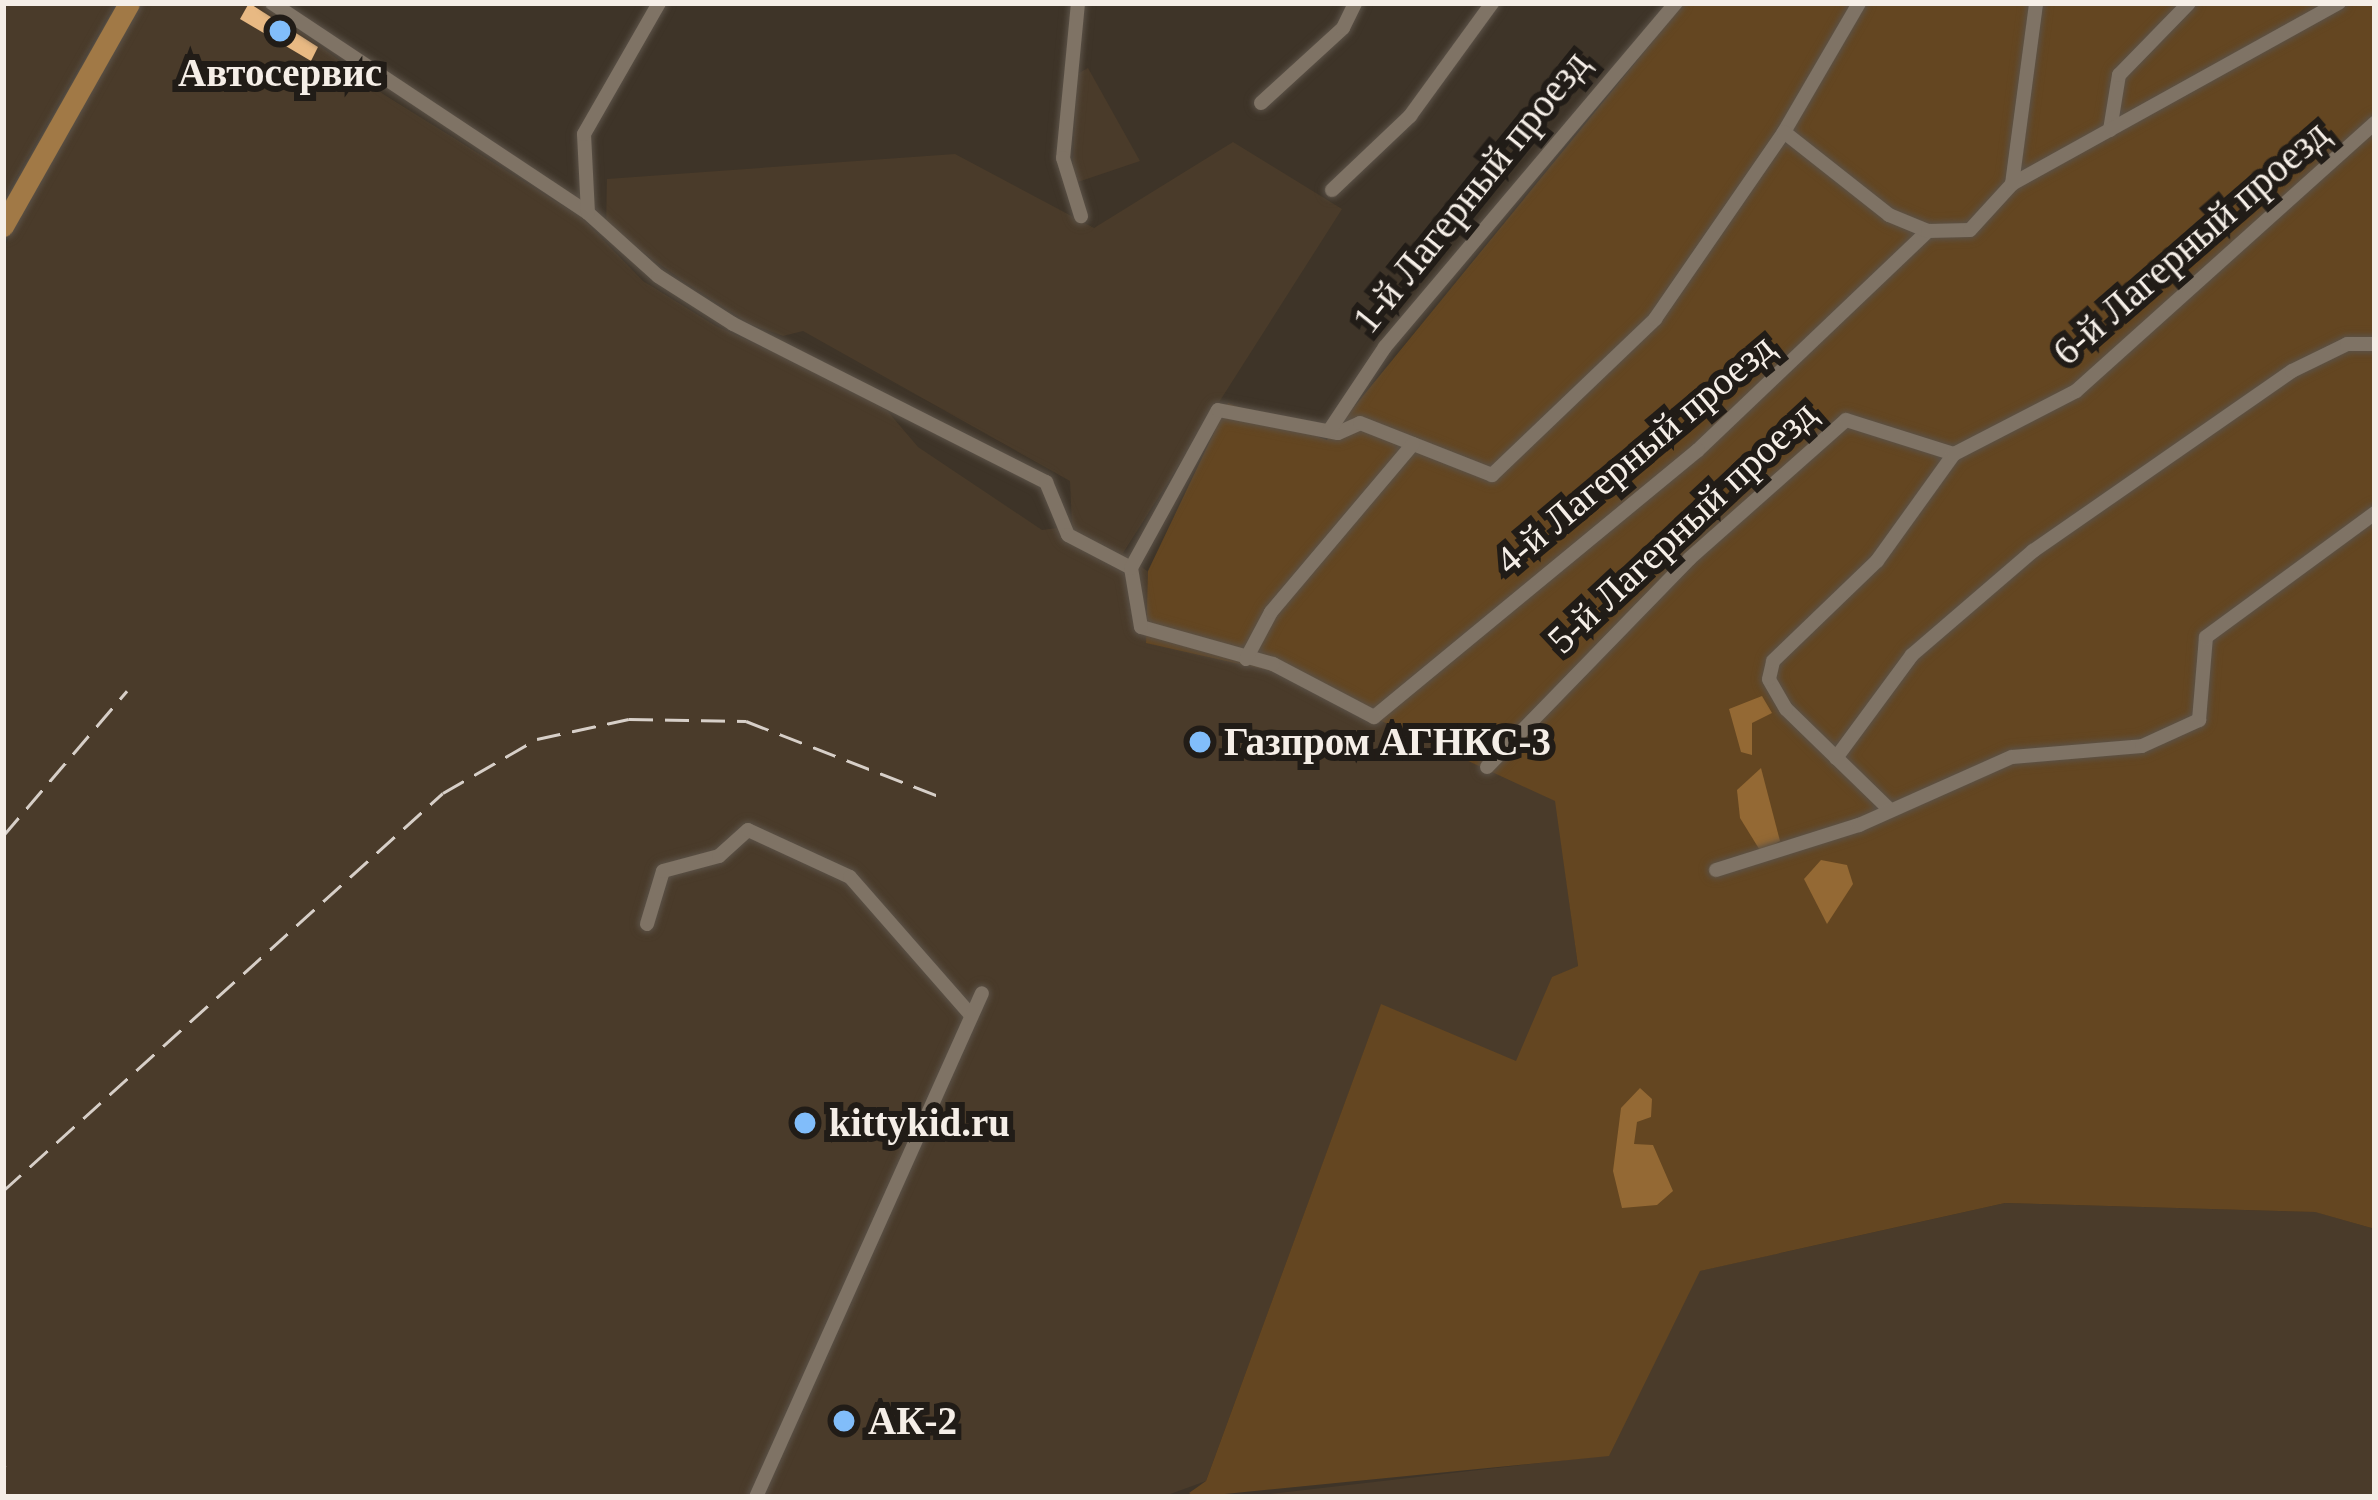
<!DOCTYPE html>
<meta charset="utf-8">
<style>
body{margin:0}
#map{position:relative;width:2378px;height:1500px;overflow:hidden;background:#3e3428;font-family:Georgia,serif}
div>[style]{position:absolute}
.built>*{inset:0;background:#4a3b2a}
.green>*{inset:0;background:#644621}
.water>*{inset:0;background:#946934}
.building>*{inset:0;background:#e8b983}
.roads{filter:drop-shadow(0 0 3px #5b5248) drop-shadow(0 0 3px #5b5248)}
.minor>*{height:14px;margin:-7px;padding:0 7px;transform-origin:7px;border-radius:7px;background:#7f7365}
.primary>*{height:21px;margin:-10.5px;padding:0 10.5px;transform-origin:10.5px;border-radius:10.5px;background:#a17946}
.rail>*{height:3px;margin-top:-1.5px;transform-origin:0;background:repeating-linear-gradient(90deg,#d7cfc8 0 24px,transparent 0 36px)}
.dots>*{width:33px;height:33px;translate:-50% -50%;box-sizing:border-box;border:6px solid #211c17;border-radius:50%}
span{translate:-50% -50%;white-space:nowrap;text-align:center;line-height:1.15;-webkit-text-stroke:12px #211c17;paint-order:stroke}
.poi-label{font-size:39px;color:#f5eee7;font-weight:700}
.left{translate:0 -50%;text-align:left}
.street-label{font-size:39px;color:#f5eee7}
.frame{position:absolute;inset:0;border:6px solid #f5eee7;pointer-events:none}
</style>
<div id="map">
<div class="built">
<i style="clip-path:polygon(3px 3px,115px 3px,3px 200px)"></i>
<i style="clip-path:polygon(142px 3px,264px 3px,383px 94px,581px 217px,643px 281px,716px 326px,878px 400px,918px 447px,1042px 530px,1072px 526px,1070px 481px,803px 331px,783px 336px,750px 324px,682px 280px,606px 226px,607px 179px,955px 154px,1094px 228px,1233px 142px,1342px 209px,1123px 553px,1282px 672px,1556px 801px,1578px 966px,1552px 978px,1517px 1062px,1381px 1005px,1206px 1481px,1162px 1497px,3px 1497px,3px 249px)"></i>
<i style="clip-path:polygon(1088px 68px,1140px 161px,1072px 184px,1077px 74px)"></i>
<i style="clip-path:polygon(2005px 1203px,2316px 1212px,2375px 1229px,2375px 1497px,1245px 1497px,1609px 1455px,1699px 1271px)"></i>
</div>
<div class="green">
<i style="clip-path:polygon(1684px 3px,2375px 3px,2375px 1229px,2315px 1212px,2005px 1203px,1700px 1271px,1609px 1456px,1195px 1497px,1189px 1493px,1206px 1481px,1381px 1004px,1516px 1061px,1552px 977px,1578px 966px,1555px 801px,1275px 672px,1146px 643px,1148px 571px,1228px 403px,1327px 440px)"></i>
</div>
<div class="water">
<i style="clip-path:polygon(1762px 696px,1772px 713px,1752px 723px,1752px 755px,1741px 752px,1729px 709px)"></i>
<i style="clip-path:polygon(1761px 768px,1780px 841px,1761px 852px,1740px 818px,1737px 790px)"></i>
<i style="clip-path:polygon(1821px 860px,1847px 865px,1853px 884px,1827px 924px,1804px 879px)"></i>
<i style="clip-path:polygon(1640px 1088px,1652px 1099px,1651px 1117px,1637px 1122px,1634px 1144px,1653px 1145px,1673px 1191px,1657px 1205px,1622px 1208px,1613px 1171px,1621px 1108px)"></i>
</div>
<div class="building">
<i style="clip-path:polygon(249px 3px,318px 47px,311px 61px,240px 19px)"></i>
</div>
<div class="roads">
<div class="minor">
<i style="left:272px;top:3px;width:379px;rotate:33.6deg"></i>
<i style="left:588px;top:213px;width:94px;rotate:42deg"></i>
<i style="left:658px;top:276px;width:89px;rotate:32.6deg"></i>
<i style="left:733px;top:324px;width:351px;rotate:26.8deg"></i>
<i style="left:1046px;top:482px;width:57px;rotate:67.5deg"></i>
<i style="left:1068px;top:535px;width:71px;rotate:27.6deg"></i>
<i style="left:1078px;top:3px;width:156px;rotate:95.5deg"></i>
<i style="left:1063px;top:158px;width:61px;rotate:72.8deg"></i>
<i style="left:1261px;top:103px;width:111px;rotate:-42.4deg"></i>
<i style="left:1343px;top:28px;width:28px;rotate:-64deg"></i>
<i style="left:2110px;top:130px;width:56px;rotate:-80.7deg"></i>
<i style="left:2119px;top:75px;width:100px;rotate:-45.8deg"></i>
<i style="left:1784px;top:132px;width:149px;rotate:-59.8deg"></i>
<i style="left:2012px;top:184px;width:374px;rotate:-29deg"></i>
<i style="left:1332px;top:190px;width:108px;rotate:-43.5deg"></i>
<i style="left:1410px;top:116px;width:140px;rotate:-54deg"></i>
<i style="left:588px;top:213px;width:79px;rotate:-92.9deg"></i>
<i style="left:584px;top:134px;width:151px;rotate:-60.2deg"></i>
<i style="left:1928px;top:231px;width:318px;rotate:136.4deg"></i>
<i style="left:1698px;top:450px;width:420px;rotate:140.5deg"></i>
<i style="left:1374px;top:717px;width:114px;rotate:-152.3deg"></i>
<i style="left:1273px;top:664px;width:137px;rotate:-164.3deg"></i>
<i style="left:1141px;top:627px;width:60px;rotate:-99.6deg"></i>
<i style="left:1131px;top:568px;width:180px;rotate:-61.2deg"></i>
<i style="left:1218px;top:410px;width:122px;rotate:10.9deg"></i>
<i style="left:1338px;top:433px;width:24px;rotate:-24deg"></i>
<i style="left:1360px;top:423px;width:142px;rotate:21.5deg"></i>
<i style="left:1492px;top:475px;width:226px;rotate:-43.7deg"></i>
<i style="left:1655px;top:319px;width:227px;rotate:-55.4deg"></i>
<i style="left:1784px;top:132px;width:134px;rotate:38.3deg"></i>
<i style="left:1889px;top:215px;width:42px;rotate:22.3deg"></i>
<i style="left:1928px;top:231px;width:42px;rotate:-1.4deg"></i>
<i style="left:1970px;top:230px;width:62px;rotate:-47.6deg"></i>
<i style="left:2012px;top:184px;width:183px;rotate:-82.4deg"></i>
<i style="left:1329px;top:431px;width:101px;rotate:-56.3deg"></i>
<i style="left:1385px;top:347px;width:451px;rotate:-49.8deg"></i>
<i style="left:1246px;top:659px;width:53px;rotate:-62deg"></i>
<i style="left:1271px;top:612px;width:220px;rotate:-49.8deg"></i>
<i style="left:1836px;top:758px;width:128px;rotate:-53.6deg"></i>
<i style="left:1912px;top:655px;width:160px;rotate:-40.7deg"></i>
<i style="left:2033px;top:551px;width:315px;rotate:-34.8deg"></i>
<i style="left:2292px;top:371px;width:61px;rotate:-26.1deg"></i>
<i style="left:2347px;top:344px;width:28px"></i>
<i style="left:1487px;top:767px;width:291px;rotate:-45.8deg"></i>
<i style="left:1690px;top:558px;width:208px;rotate:-41.5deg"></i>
<i style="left:1846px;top:420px;width:113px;rotate:17.5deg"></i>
<i style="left:1889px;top:809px;width:144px;rotate:-135.8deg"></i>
<i style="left:1786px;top:709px;width:34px;rotate:-120deg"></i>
<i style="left:1769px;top:679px;width:18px;rotate:-77deg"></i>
<i style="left:1773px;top:661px;width:144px;rotate:-43.9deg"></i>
<i style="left:1877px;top:561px;width:132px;rotate:-54.3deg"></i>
<i style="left:1954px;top:454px;width:137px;rotate:-27.3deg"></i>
<i style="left:2076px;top:391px;width:402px;rotate:-41.9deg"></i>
<i style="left:1716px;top:870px;width:150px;rotate:-17.5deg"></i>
<i style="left:1859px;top:825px;width:167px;rotate:-24deg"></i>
<i style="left:2012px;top:757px;width:130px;rotate:-4.8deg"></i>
<i style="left:2142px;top:746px;width:63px;rotate:-24.5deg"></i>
<i style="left:2199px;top:720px;width:83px;rotate:-85.2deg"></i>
<i style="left:2206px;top:637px;width:210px;rotate:-36.3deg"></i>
<i style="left:647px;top:924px;width:55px;rotate:-73.2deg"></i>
<i style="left:663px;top:871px;width:58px;rotate:-15deg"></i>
<i style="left:719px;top:856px;width:39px;rotate:-42deg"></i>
<i style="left:748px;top:830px;width:112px;rotate:24.7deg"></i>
<i style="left:850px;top:877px;width:184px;rotate:48.8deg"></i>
<i style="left:756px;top:1497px;width:552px;rotate:-65.85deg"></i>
</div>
<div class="primary">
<i style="left:3px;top:226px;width:256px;rotate:-60.5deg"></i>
</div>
</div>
<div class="rail">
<i style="left:3px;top:836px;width:191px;rotate:-49.5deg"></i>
<i style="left:3px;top:1191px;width:593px;rotate:-42.13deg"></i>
<i style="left:443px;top:793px;width:108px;rotate:-29.9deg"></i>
<i style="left:537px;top:739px;width:94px;rotate:-12.3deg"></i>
<i style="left:629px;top:719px;width:117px;rotate:1deg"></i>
<i style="left:746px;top:721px;width:209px;rotate:21.3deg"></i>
<i style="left:3px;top:1466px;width:3px;rotate:-18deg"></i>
</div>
<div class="dots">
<i style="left:280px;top:31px;background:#81bdfa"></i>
<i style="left:1200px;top:742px;background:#81bdfa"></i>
<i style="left:805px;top:1123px;background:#81bdfa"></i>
<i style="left:844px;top:1421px;background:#81bdfa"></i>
</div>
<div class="poi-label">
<span style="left:280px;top:73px">Автосервис</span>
<span class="left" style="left:1224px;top:742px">Газпром АГНКС-3</span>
<span class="left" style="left:829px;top:1123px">kittykid.ru</span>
<span class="left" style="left:868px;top:1421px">АК-2</span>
</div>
<div class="street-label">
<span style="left:1471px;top:192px;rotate:-51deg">1-й Лагерный проезд</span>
<span style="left:2191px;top:243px;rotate:-41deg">6-й Лагерный проезд</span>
<span style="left:1635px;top:454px;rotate:-40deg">4-й Лагерный проезд</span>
<span style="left:1682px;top:527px;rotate:-43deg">5-й Лагерный проезд</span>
</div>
<div class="frame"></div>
</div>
